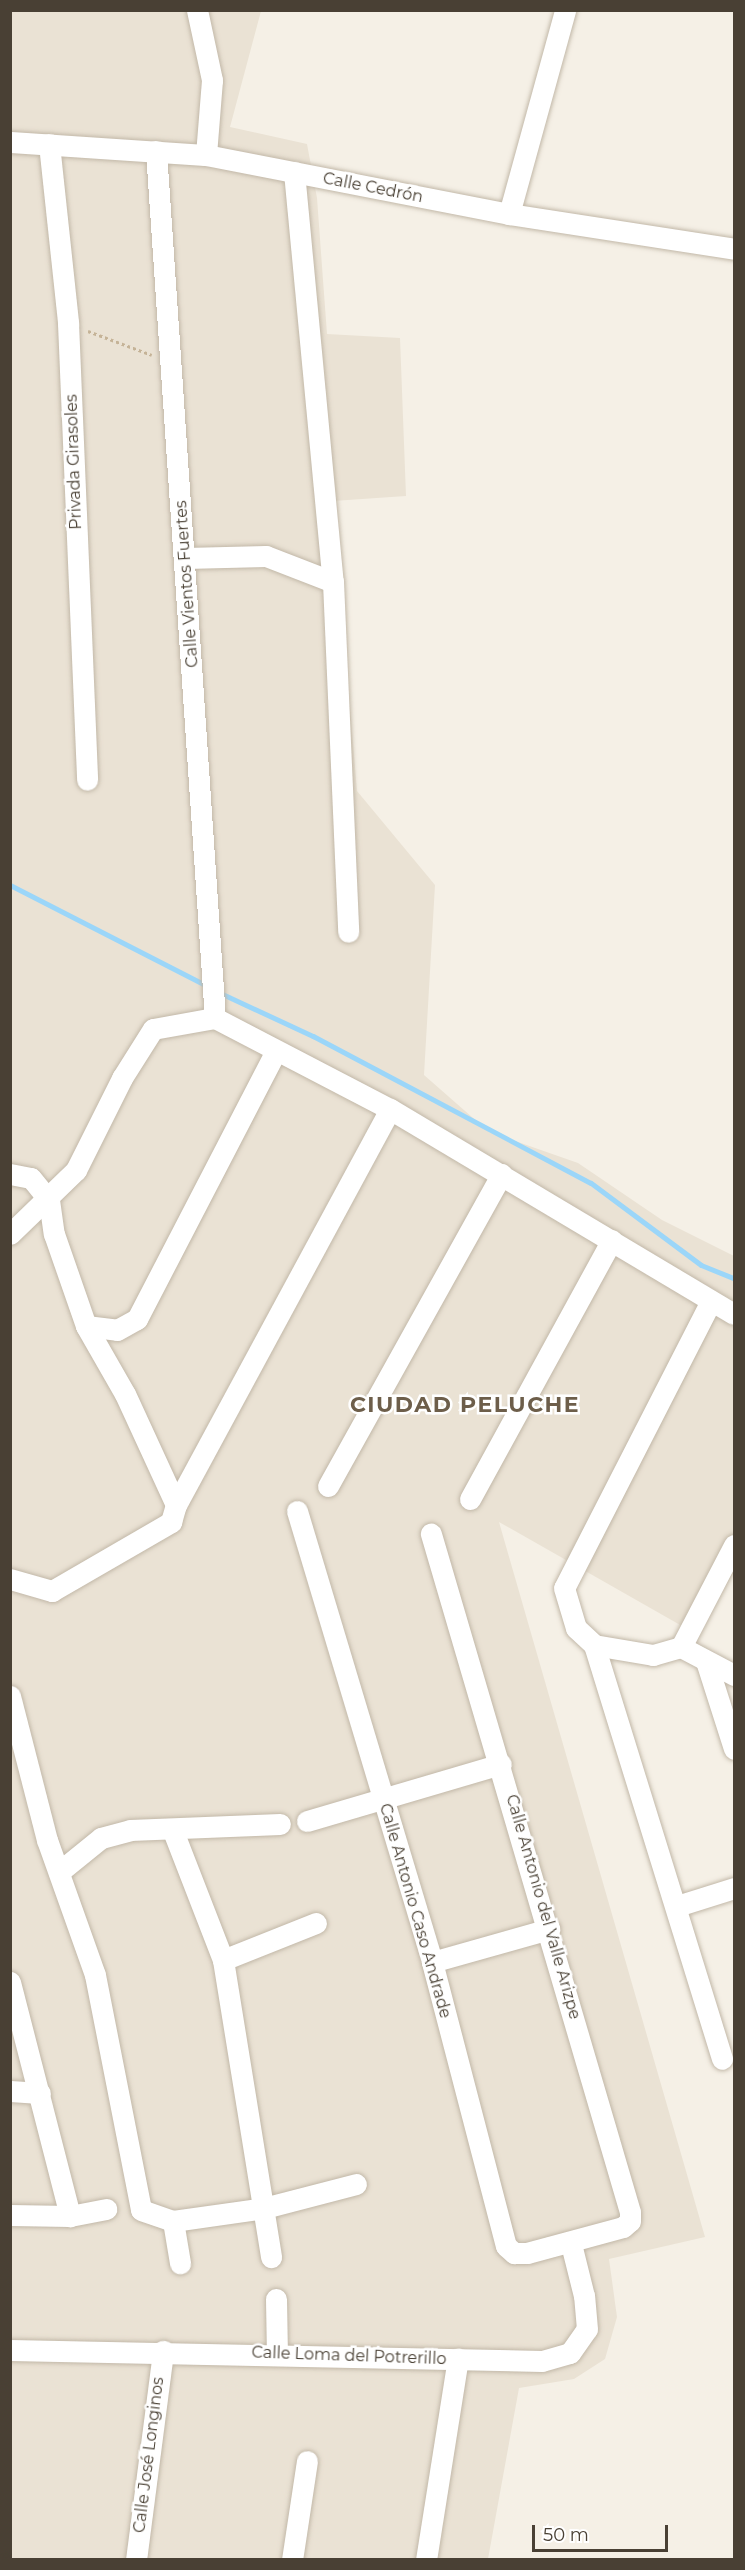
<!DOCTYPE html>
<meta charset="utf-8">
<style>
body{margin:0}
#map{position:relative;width:745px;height:2570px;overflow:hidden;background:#f5f0e6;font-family:Montserrat,sans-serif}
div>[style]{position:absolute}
.residential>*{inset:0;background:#eae2d4}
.stream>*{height:5px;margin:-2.5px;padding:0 2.5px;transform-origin:2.5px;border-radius:2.5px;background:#9bd6f9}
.path>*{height:3px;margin-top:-1.5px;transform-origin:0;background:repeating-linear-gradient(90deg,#c5b397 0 3px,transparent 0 6px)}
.roads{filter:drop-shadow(0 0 2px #c2b8a8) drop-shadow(0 0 2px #c2b8a8)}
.minor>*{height:21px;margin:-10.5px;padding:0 10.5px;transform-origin:10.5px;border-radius:10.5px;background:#fff}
span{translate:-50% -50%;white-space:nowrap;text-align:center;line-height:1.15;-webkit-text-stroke:5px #fff;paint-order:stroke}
.street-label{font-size:16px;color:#494034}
.district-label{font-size:22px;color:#6d5e4a;font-weight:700;letter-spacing:1.5px}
.frame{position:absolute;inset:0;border:12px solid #494034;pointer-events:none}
.scale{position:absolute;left:532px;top:2525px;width:136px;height:27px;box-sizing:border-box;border:3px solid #494034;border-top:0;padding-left:8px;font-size:18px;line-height:21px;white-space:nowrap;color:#494034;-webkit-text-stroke:4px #fff;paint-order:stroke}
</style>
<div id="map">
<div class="residential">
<i style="clip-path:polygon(11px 11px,261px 11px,230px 127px,307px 144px,317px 198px,327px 334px,400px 338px,406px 496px,333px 501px,357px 791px,435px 885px,424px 1075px,489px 1132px,578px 1163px,662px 1220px,734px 1256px,734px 1572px,696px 1634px,499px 1522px,705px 2237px,609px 2259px,617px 2317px,605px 2359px,574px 2379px,519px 2388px,488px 2559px,11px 2560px)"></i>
</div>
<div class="stream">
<i style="left:10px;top:885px;width:221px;rotate:27.1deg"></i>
<i style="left:218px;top:992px;width:105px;rotate:24.9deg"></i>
<i style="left:313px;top:1036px;width:314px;rotate:27.9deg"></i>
<i style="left:591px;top:1183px;width:137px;rotate:36.7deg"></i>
<i style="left:701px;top:1265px;width:35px;rotate:22deg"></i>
</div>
<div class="path">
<i style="left:88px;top:331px;width:68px;rotate:20.6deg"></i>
</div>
<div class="roads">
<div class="minor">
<i style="left:197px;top:10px;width:72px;rotate:77.9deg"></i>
<i style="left:212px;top:80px;width:75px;rotate:94.6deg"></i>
<i style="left:10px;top:142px;width:196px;rotate:3.8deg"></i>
<i style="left:206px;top:155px;width:309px;rotate:11deg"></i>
<i style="left:509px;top:214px;width:228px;rotate:8.8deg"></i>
<i style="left:49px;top:144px;width:180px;rotate:83.9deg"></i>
<i style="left:68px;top:323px;width:457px;rotate:87.6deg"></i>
<i style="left:156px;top:151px;width:869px;rotate:86.11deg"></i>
<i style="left:294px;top:172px;width:412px;rotate:84.6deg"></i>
<i style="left:333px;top:582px;width:350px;rotate:87.5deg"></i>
<i style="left:509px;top:214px;width:212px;rotate:-74.6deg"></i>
<i style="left:185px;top:558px;width:81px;rotate:-1.4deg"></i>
<i style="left:266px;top:556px;width:72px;rotate:21.2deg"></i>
<i style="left:10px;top:1174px;width:21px;rotate:11deg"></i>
<i style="left:31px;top:1178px;width:28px;rotate:51deg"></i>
<i style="left:49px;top:1200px;width:34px;rotate:82deg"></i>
<i style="left:54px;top:1234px;width:97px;rotate:70.8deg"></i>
<i style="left:86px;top:1326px;width:78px;rotate:60.2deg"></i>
<i style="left:125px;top:1394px;width:122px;rotate:65.3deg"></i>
<i style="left:10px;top:1234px;width:92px;rotate:-44.1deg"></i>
<i style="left:76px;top:1170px;width:103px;rotate:-63.4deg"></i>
<i style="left:122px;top:1078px;width:58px;rotate:-57.7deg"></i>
<i style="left:153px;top:1029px;width:63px;rotate:-10.1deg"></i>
<i style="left:215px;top:1018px;width:197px;rotate:27.5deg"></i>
<i style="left:390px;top:1109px;width:400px;rotate:30.8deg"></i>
<i style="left:711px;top:1301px;width:322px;rotate:117.1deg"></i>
<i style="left:564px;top:1588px;width:42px;rotate:73.3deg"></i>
<i style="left:576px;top:1628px;width:25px;rotate:43deg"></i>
<i style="left:594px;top:1645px;width:60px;rotate:9.6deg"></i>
<i style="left:653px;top:1655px;width:29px;rotate:-16deg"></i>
<i style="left:681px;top:1647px;width:60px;rotate:27.8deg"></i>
<i style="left:86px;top:1326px;width:31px;rotate:7deg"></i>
<i style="left:117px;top:1330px;width:23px;rotate:-29deg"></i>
<i style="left:137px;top:1319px;width:300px;rotate:-62.6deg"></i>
<i style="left:328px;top:1486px;width:357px;rotate:-60.9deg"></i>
<i style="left:470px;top:1499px;width:295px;rotate:-61.3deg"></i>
<i style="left:297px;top:1511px;width:471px;rotate:73.3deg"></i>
<i style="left:432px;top:1962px;width:293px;rotate:75.4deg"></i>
<i style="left:506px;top:2246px;width:11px;rotate:41deg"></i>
<i style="left:514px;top:2253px;width:13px"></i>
<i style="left:527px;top:2253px;width:99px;rotate:-15.2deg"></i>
<i style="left:623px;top:2227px;width:9px;rotate:-41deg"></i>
<i style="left:630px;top:2221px;width:9px;rotate:-90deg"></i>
<i style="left:630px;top:2212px;width:707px;rotate:-106.36deg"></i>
<i style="left:10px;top:1579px;width:44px;rotate:15.9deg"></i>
<i style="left:52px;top:1591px;width:138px;rotate:-30.1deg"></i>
<i style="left:171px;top:1522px;width:18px;rotate:-74deg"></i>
<i style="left:176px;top:1505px;width:450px;rotate:-61.6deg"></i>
<i style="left:594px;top:1645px;width:433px;rotate:72.8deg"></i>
<i style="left:681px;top:1647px;width:115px;rotate:-62.5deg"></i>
<i style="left:706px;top:1661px;width:92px;rotate:72.3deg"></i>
<i style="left:10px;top:1696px;width:149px;rotate:75.6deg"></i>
<i style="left:47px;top:1840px;width:143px;rotate:70.4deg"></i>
<i style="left:95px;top:1975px;width:239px;rotate:78.9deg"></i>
<i style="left:141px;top:2210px;width:34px;rotate:19deg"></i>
<i style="left:173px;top:2221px;width:92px;rotate:-8.1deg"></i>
<i style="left:264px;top:2208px;width:95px;rotate:-14.6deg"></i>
<i style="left:307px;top:1821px;width:202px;rotate:-16.4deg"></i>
<i style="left:173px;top:1831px;width:138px;rotate:68.8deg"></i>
<i style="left:223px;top:1960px;width:301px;rotate:80.8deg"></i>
<i style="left:59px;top:1872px;width:54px;rotate:-39deg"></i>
<i style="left:101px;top:1838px;width:30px;rotate:-15deg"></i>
<i style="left:130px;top:1830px;width:150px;rotate:-2.3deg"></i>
<i style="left:677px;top:1906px;width:60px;rotate:-17.5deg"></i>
<i style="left:223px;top:1960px;width:100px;rotate:-21.7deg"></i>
<i style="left:432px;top:1962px;width:122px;rotate:-15.8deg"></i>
<i style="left:10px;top:1982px;width:242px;rotate:75.6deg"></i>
<i style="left:10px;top:2091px;width:30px;rotate:4deg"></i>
<i style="left:10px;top:2215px;width:60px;rotate:1deg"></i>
<i style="left:70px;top:2216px;width:37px;rotate:-11deg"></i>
<i style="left:173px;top:2221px;width:43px;rotate:80.5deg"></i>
<i style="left:276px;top:2299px;width:55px;rotate:89deg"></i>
<i style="left:10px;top:2350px;width:532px;rotate:1.18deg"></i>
<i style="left:542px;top:2361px;width:29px;rotate:-16deg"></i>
<i style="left:570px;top:2353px;width:29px;rotate:-55deg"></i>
<i style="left:587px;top:2329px;width:33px;rotate:-95deg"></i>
<i style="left:584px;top:2296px;width:54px;rotate:-104deg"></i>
<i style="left:136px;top:2560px;width:211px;rotate:-82.6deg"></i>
<i style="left:292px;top:2560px;width:100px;rotate:-81.4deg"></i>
<i style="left:426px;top:2560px;width:204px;rotate:-81deg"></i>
</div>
</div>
<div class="street-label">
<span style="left:373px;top:188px;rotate:11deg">Calle Cedrón</span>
<span style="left:74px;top:462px;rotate:-92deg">Privada Girasoles</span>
<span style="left:187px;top:584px;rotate:-94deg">Calle Vientos Fuertes</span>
<span style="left:543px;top:1907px;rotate:74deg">Calle Antonio del Valle Arizpe</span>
<span style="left:415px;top:1911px;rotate:74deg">Calle Antonio Caso Andrade</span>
<span style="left:349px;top:2356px;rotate:2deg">Calle Loma del Potrerillo</span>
<span style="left:149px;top:2455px;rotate:-83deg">Calle José Longinos</span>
</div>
<div class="district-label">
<span style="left:465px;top:1405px">CIUDAD PELUCHE</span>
</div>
<div class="frame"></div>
<div class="scale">50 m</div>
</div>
